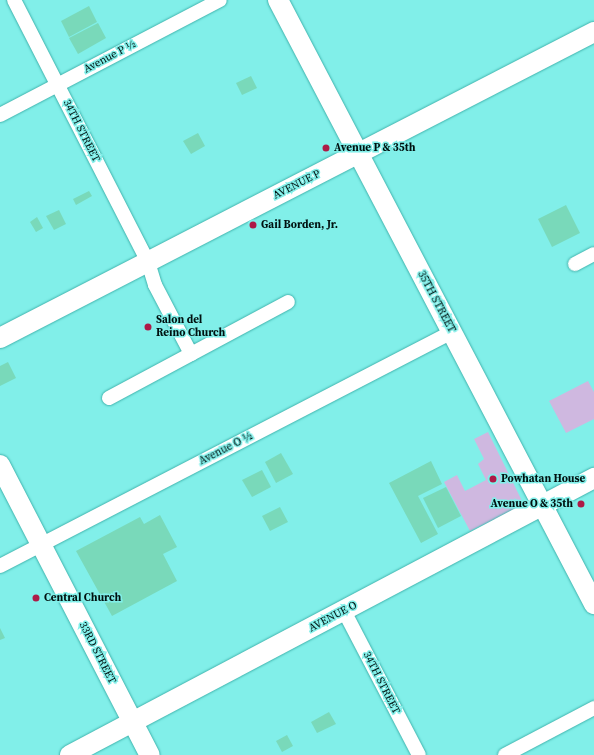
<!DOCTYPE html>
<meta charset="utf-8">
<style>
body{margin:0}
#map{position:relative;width:594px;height:755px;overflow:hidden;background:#81efe9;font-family:"Source Serif 4",serif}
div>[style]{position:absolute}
.green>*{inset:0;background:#cfb8e0}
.building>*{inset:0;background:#79d9ba}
.roads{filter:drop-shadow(0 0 1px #40b3ad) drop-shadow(0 0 1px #40b3ad)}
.street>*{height:14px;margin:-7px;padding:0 7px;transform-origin:7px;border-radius:7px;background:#fff}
.secondary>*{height:20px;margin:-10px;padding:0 10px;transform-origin:10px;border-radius:10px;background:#fff}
.dots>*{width:11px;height:11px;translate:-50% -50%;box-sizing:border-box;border:2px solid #81efe9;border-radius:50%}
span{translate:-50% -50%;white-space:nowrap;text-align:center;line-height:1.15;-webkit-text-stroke:3px #81efe9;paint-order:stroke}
.street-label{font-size:11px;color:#001110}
.poi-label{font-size:11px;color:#001110;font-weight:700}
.left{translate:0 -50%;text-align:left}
.right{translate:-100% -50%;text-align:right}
</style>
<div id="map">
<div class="green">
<i style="clip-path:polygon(588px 381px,594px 392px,594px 419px,566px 433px,549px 401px)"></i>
<i style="clip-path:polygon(488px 432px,524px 505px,470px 531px,444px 482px,457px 475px,465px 491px,486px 480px,478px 464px,484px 459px,474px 439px)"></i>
</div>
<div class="building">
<i style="clip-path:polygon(89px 6px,97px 22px,69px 37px,61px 21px)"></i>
<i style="clip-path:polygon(98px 23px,106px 38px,78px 54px,69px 38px)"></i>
<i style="clip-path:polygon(251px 76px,257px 88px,242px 95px,236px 83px)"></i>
<i style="clip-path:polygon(198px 133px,205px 146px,191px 154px,183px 141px)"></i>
<i style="clip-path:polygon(89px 191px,92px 196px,76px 205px,73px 199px)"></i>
<i style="clip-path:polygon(566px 205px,580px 233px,552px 247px,538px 219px)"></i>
<i style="clip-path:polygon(59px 210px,66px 224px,54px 230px,46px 216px)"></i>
<i style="clip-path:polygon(37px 217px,43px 228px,36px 232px,30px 222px)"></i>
<i style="clip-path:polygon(8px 362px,16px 378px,0 386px,0 366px)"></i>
<i style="clip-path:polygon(281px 453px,293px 474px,276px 483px,265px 462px)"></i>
<i style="clip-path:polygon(431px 461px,442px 484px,418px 496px,438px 534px,421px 543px,389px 483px)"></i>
<i style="clip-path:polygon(262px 470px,271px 487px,252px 497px,242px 480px)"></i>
<i style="clip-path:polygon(446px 487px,461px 516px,438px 528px,423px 498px)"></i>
<i style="clip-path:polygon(280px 507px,288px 522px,270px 531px,262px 516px)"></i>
<i style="clip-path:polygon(160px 515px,177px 547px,163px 554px,177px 581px,112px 616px,76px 551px,140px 517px,144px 524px)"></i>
<i style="clip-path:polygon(0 628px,5px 638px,0 640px)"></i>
<i style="clip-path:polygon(329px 712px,336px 724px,317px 733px,311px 722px)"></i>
<i style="clip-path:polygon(287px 735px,293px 746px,282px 752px,276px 741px)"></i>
</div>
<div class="roads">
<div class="street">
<i style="left:14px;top:0;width:294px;rotate:62.9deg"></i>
<i style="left:148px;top:262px;width:24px;rotate:73deg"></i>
<i style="left:155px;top:285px;width:78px;rotate:62.4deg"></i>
<i style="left:0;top:115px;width:248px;rotate:-27.6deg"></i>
<i style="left:575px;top:264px;width:21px;rotate:-28deg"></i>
<i style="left:109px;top:398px;width:203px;rotate:-28.2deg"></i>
<i style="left:0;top:566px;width:509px;rotate:-27.37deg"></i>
<i style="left:344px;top:611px;width:162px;rotate:62.5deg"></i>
<i style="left:505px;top:755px;width:101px;rotate:-27.8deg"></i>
</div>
<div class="secondary">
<i style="left:278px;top:0;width:682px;rotate:62.38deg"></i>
<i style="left:0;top:338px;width:668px;rotate:-27.26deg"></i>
<i style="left:0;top:465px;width:326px;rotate:62.7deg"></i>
<i style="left:70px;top:755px;width:593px;rotate:-27.86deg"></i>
</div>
</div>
<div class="dots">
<i style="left:326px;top:148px;background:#ad1a47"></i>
<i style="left:253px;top:225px;background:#ad1a47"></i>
<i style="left:148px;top:327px;background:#ad1a47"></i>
<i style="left:493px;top:479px;background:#ad1a47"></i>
<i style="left:581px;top:504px;background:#ad1a47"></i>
<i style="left:36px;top:598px;background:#ad1a47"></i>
</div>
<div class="street-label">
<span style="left:110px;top:57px;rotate:-28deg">Avenue P ½</span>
<span style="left:81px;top:131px;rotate:63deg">34TH STREET</span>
<span style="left:297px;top:185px;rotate:-27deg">AVENUE P</span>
<span style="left:436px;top:302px;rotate:62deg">35TH STREET</span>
<span style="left:226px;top:449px;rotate:-27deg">Avenue O ½</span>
<span style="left:333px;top:617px;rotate:-28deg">AVENUE O</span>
<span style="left:97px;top:653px;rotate:63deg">33RD STREET</span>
<span style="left:381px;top:683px;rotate:63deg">34TH STREET</span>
</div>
<div class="poi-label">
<span class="left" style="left:334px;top:148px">Avenue P &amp; 35th</span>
<span class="left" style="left:261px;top:225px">Gail Borden, Jr.</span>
<span class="left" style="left:156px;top:327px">Salon del<br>Reino Church</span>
<span class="left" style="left:501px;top:479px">Powhatan House</span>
<span class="right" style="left:573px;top:504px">Avenue O &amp; 35th</span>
<span class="left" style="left:44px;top:598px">Central Church</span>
</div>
</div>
